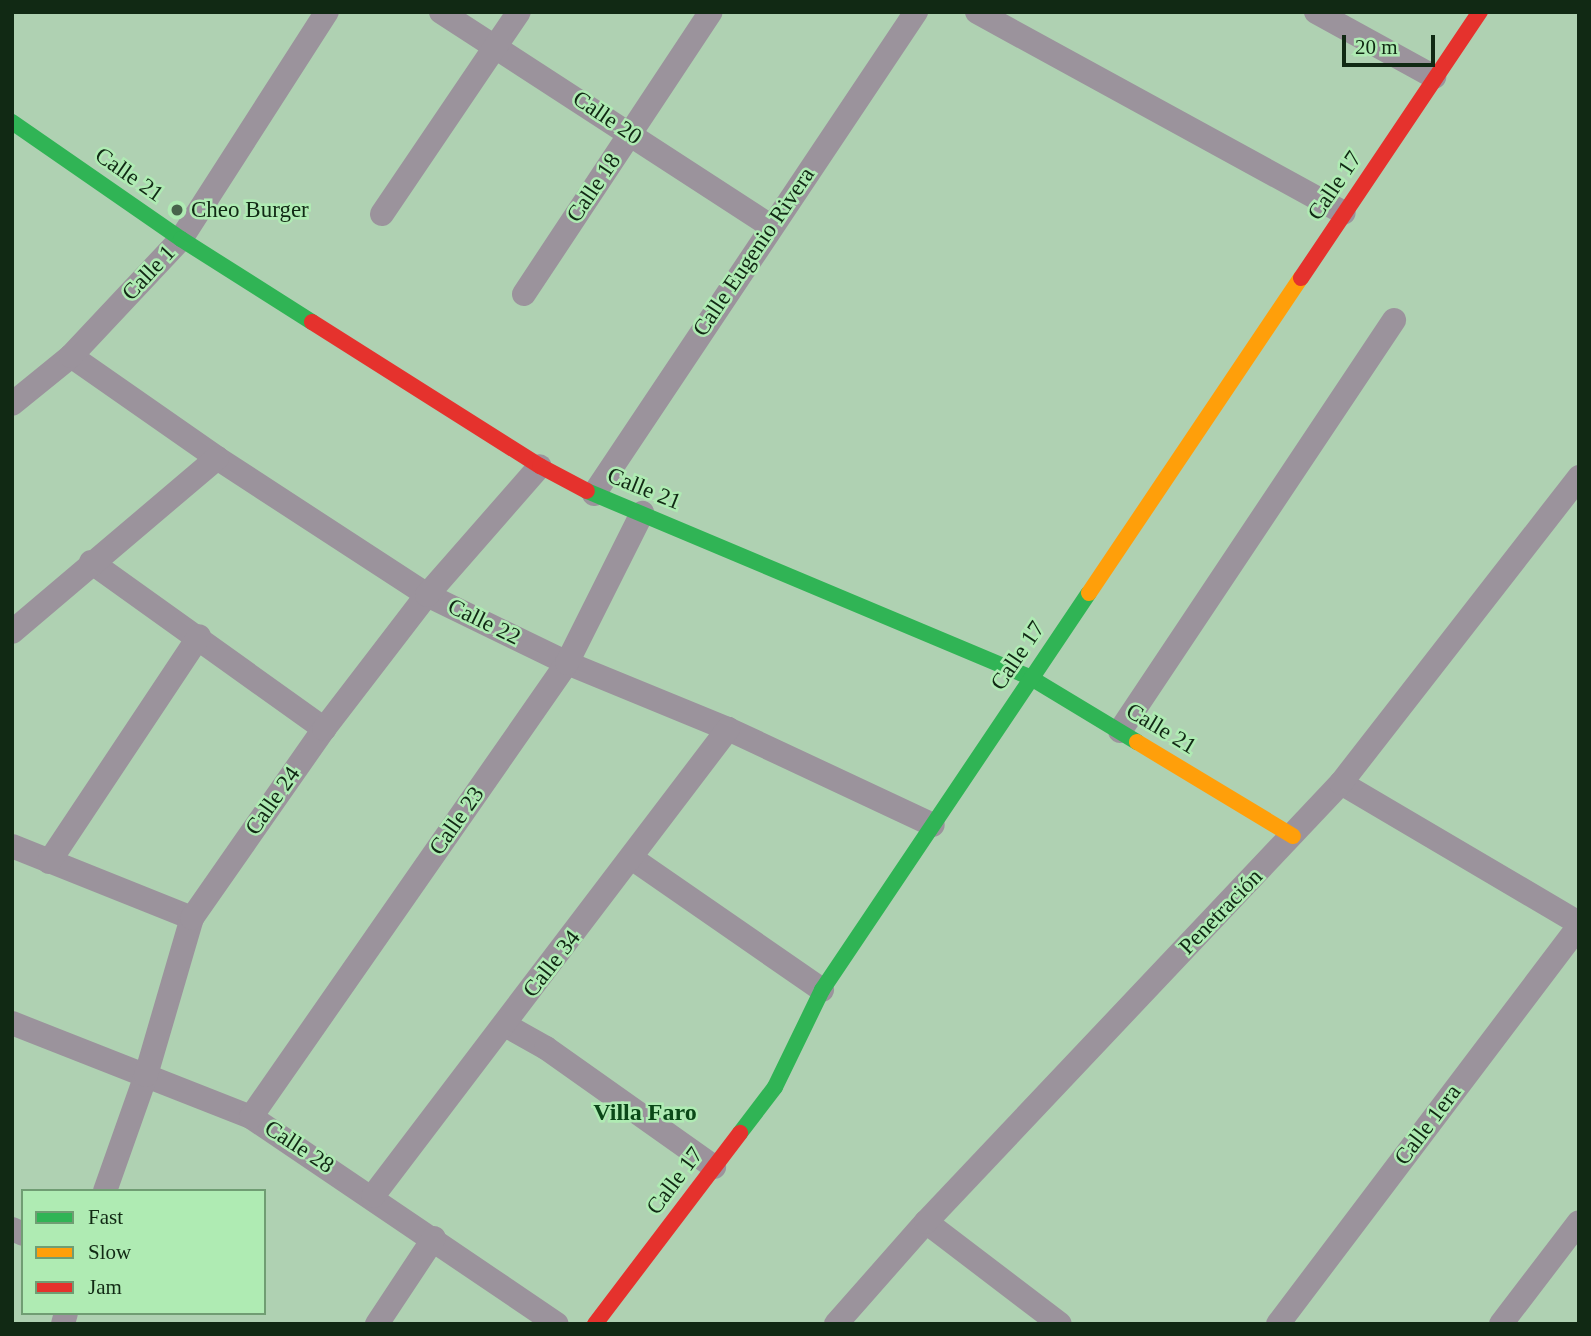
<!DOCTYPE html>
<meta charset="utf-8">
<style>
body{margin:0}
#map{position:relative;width:1591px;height:1336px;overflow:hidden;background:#afd1b2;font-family:"Times New Roman",serif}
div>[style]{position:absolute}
.street>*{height:24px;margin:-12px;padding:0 12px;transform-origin:12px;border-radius:12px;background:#9b939c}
.fast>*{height:16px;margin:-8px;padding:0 8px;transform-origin:8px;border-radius:8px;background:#30b455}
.slow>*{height:16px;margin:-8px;padding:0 8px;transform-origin:8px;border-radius:8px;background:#ff9f0a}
.jam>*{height:16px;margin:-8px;padding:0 8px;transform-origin:8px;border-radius:8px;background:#e5322d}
.dots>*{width:19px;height:19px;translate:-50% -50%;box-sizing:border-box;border:4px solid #afebb3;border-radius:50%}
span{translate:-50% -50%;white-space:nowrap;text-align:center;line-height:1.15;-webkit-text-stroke:5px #afebb3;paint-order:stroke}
.street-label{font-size:23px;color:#112914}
.poi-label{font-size:23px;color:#112914}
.left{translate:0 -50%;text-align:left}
.neighbourhood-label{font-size:24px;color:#0b4818;font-weight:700}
.frame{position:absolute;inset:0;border:14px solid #112914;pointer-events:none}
.legend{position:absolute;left:21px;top:1189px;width:245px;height:126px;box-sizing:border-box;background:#afebb3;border:2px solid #709d73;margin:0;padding:9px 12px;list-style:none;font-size:21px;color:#112914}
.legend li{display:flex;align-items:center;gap:14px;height:35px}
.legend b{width:35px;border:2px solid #709d73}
.scale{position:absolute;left:1342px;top:35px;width:93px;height:32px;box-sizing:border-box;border:4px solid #112914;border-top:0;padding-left:9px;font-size:21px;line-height:24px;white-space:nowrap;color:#112914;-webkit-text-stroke:5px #afebb3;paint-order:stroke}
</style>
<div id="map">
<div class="street">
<i style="left:441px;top:12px;width:392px;rotate:33deg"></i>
<i style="left:977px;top:12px;width:418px;rotate:28.7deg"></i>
<i style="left:1316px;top:12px;width:135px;rotate:28.8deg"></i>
<i style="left:382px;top:214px;width:244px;rotate:-55.9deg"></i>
<i style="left:524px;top:294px;width:338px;rotate:-56.5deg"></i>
<i style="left:71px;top:356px;width:178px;rotate:34.9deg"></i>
<i style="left:217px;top:458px;width:251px;rotate:33.1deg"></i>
<i style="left:427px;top:595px;width:156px;rotate:25.9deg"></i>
<i style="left:567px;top:663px;width:174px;rotate:22.3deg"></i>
<i style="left:728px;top:729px;width:226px;rotate:25.1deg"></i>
<i style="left:12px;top:404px;width:76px;rotate:-39.1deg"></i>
<i style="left:71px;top:356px;width:161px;rotate:-46.8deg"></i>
<i style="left:181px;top:239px;width:270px;rotate:-57.3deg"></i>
<i style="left:594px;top:494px;width:580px;rotate:-56.26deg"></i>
<i style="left:91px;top:562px;width:287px;rotate:35.6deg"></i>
<i style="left:12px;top:632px;width:269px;rotate:-40.3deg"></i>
<i style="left:1120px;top:731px;width:494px;rotate:-56.3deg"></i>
<i style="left:1341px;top:783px;width:276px;rotate:30.5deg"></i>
<i style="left:12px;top:846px;width:194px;rotate:21.8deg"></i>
<i style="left:633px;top:859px;width:230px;rotate:34.7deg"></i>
<i style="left:49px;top:862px;width:271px;rotate:-56.4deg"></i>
<i style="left:12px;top:1023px;width:257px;rotate:21.5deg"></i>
<i style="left:251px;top:1117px;width:369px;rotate:34.1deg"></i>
<i style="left:505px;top:1025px;width:47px;rotate:29.3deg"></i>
<i style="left:546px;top:1048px;width:206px;rotate:35.3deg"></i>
<i style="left:251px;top:1117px;width:553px;rotate:-55.16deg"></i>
<i style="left:567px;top:663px;width:168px;rotate:-63.4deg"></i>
<i style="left:105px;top:1191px;width:123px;rotate:-70.5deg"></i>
<i style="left:146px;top:1075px;width:164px;rotate:-73.7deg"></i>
<i style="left:192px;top:918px;width:231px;rotate:-55.1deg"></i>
<i style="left:324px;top:729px;width:169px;rotate:-52.5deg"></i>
<i style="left:427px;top:595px;width:171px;rotate:-48.8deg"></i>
<i style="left:373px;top:1196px;width:587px;rotate:-52.76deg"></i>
<i style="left:926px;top:1222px;width:168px;rotate:37.3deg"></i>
<i style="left:12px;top:1229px;width:12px;rotate:24deg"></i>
<i style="left:63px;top:1324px;width:11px;rotate:-75deg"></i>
<i style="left:377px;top:1324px;width:103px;rotate:-56.5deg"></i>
<i style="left:836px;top:1324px;width:136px;rotate:-48.6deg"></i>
<i style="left:926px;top:1222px;width:604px;rotate:-46.61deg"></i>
<i style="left:1341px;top:783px;width:388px;rotate:-52.1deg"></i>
<i style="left:1278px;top:1324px;width:499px;rotate:-52.9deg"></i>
<i style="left:1501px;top:1324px;width:128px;rotate:-52.6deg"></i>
</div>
<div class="fast">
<i style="left:12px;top:122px;width:206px;rotate:34.7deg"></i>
<i style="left:181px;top:239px;width:155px;rotate:32.4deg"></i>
<i style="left:587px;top:491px;width:482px;rotate:22.8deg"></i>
<i style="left:1031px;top:678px;width:124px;rotate:31.1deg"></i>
<i style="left:740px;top:1133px;width:58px;rotate:-52.7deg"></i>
<i style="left:775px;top:1087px;width:108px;rotate:-64.1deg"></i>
<i style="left:822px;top:990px;width:478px;rotate:-56.1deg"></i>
</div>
<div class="slow">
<i style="left:1089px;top:593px;width:380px;rotate:-56.1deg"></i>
<i style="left:1137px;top:742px;width:182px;rotate:31.1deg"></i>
</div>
<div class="jam">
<i style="left:1301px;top:278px;width:321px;rotate:-56.1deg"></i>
<i style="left:312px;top:322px;width:270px;rotate:32.3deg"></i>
<i style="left:540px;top:466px;width:53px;rotate:28deg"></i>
<i style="left:595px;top:1324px;width:240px;rotate:-52.8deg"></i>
</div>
<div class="dots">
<i style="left:177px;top:210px;background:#48644b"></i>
</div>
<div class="street-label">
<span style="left:607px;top:118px;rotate:34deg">Calle 20</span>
<span style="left:129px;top:175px;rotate:35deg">Calle 21</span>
<span style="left:1335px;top:186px;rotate:-56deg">Calle 17</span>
<span style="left:594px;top:188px;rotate:-56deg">Calle 18</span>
<span style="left:754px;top:252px;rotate:-56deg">Calle Eugenio Rivera</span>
<span style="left:149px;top:273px;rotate:-47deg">Calle 1</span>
<span style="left:644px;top:489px;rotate:22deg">Calle 21</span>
<span style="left:484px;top:622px;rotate:26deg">Calle 22</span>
<span style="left:1018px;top:656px;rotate:-56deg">Calle 17</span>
<span style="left:1161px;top:729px;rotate:31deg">Calle 21</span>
<span style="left:273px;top:801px;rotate:-55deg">Calle 24</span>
<span style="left:457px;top:821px;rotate:-55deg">Calle 23</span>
<span style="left:1221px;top:912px;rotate:-46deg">Penetración</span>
<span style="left:552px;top:964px;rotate:-52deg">Calle 34</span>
<span style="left:1428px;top:1125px;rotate:-53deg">Calle 1era</span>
<span style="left:299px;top:1147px;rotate:33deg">Calle 28</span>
<span style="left:675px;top:1181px;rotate:-53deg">Calle 17</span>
</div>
<div class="poi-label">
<span class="left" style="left:191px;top:210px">Cheo Burger</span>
</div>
<div class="neighbourhood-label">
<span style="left:645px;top:1113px">Villa Faro</span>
</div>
<div class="frame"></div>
<ul class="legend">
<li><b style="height:9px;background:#30b455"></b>Fast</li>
<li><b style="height:9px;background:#ff9f0a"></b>Slow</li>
<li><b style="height:9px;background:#e5322d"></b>Jam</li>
</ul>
<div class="scale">20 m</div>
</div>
